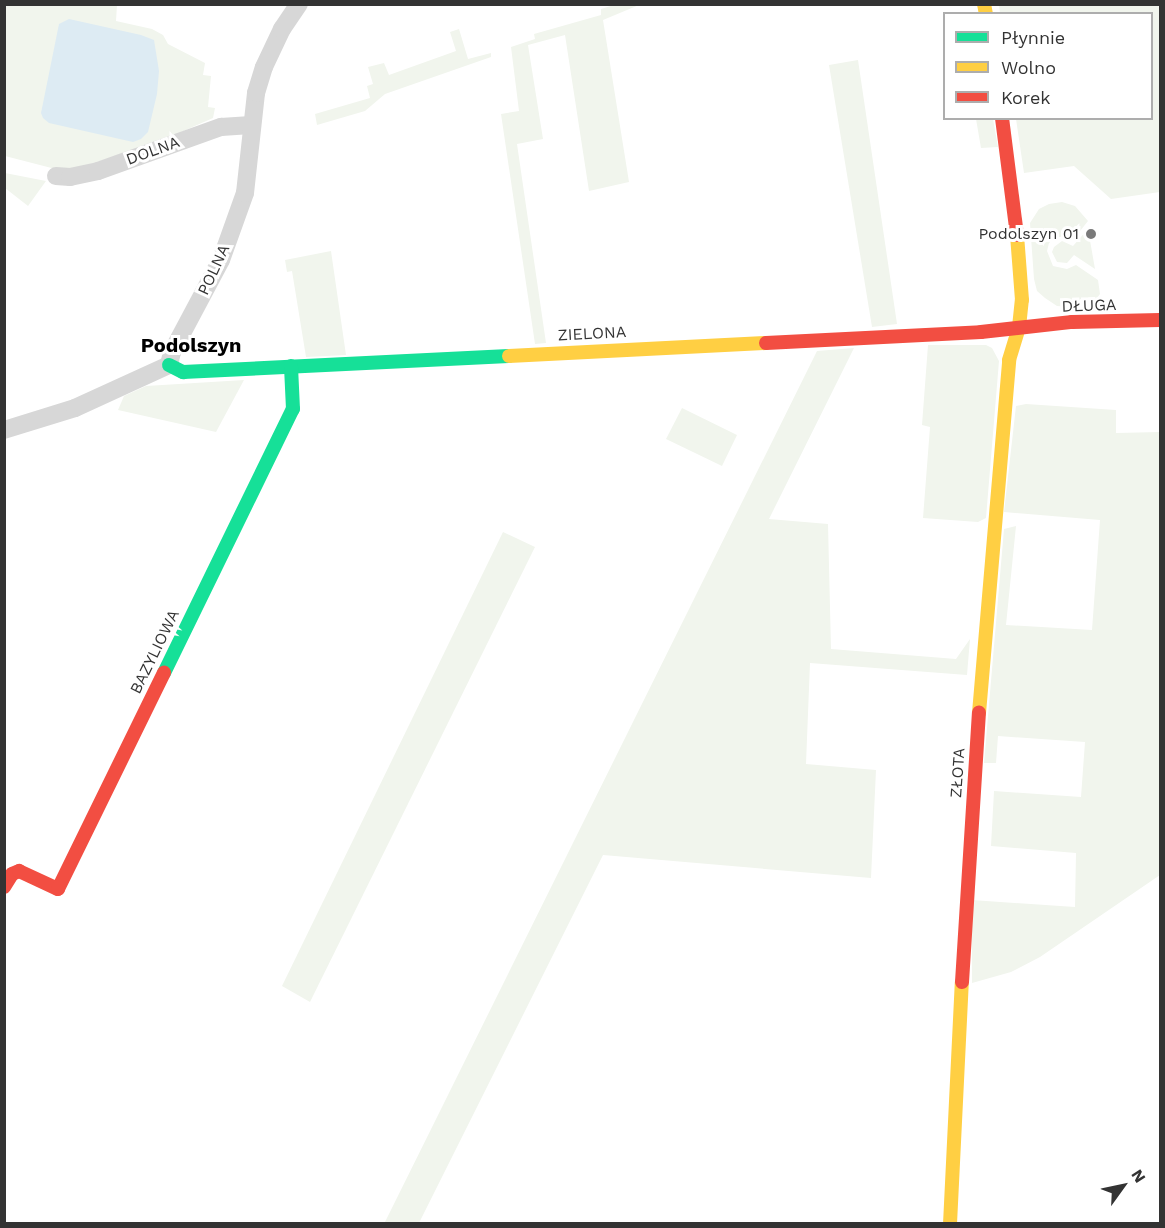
<!DOCTYPE html>
<meta charset="utf-8">
<style>
body{margin:0}
#map{position:relative;width:1165px;height:1228px;overflow:hidden;background:#fff;font-family:"Work Sans",sans-serif}
div>[style]{position:absolute}
.green>*{inset:0;background:#f1f5ed}
.water>*{inset:0;background:#ddebf3}
.street>*{height:18px;margin:-9px;padding:0 9px;transform-origin:9px;border-radius:9px;background:#d7d7d7}
.fast>*{height:14px;margin:-7px;padding:0 7px;transform-origin:7px;border-radius:7px;background:#16e098}
.slow>*{height:14px;margin:-7px;padding:0 7px;transform-origin:7px;border-radius:7px;background:#ffcf43}
.jam>*{height:14px;margin:-7px;padding:0 7px;transform-origin:7px;border-radius:7px;background:#f24e42}
.dots>*{width:16px;height:16px;translate:-50% -50%;box-sizing:border-box;border:3px solid #fff;border-radius:50%}
span{translate:-50% -50%;white-space:nowrap;text-align:center;line-height:1.15;-webkit-text-stroke:6px #fff;paint-order:stroke}
.street-label{font-size:16px;color:#333}
.poi-label{font-size:16px;color:#333}
.right{translate:-100% -50%;text-align:right}
.quarter-label{font-size:20px;color:#000;font-weight:700}
.frame{position:absolute;inset:0;border:6px solid #333;pointer-events:none}
.legend{position:absolute;left:943px;top:12px;width:210px;height:108px;box-sizing:border-box;background:#fff;border:2px solid #adadad;margin:0;padding:8px 10px;list-style:none;font-size:18px;color:#333}
.legend li{display:flex;align-items:center;gap:12px;height:30px}
.legend b{width:30px;border:2px solid #adadad}
.north{position:absolute;left:1093px;top:1156px;width:60px;height:60px;-webkit-text-stroke:4px #fff;paint-order:stroke;rotate:57deg;font-size:16px;font-weight:700;line-height:24px;text-align:center;color:#333}
.north::after{content:'';display:block;margin:auto;width:21px;height:27px;background:#333;clip-path:polygon(50% 0,100% 100%,50% 72%,0 100%)}
</style>
<div id="map">
<div class="green">
<i style="clip-path:polygon(4px 5px,117px 5px,116px 21px,152px 29px,163px 35px,168px 44px,205px 63px,203px 75px,211px 76px,208px 107px,215px 108px,213px 118px,163px 140px,67px 172px,5px 156px)"></i>
<i style="clip-path:polygon(614px 5px,639px 5px,603px 20px,629px 182px,589px 191px,565px 35px,528px 45px,543px 139px,517px 144px,546px 343px,535px 344px,501px 114px,519px 111px,511px 47px,535px 39px,534px 34px,601px 15px,601px 9px)"></i>
<i style="clip-path:polygon(999px 5px,1160px 5px,1160px 192px,1111px 199px,1074px 166px,1024px 173px,1016px 119px,1152px 118px,1152px 14px,1000px 13px)"></i>
<i style="clip-path:polygon(459px 29px,468px 59px,491px 53px,491px 57px,385px 94px,365px 111px,317px 125px,315px 114px,370px 98px,367px 86px,373px 84px,368px 67px,384px 63px,389px 75px,456px 51px,450px 32px)"></i>
<i style="clip-path:polygon(858px 60px,897px 324px,872px 327px,829px 65px)"></i>
<i style="clip-path:polygon(976px 119px,993px 119px,998px 147px,981px 148px)"></i>
<i style="clip-path:polygon(5px 173px,46px 181px,28px 206px,5px 188px)"></i>
<i style="clip-path:polygon(1062px 202px,1075px 206px,1088px 221px,1073px 240px,1064px 236px,1056px 238px,1049px 243px,1047px 251px,1053px 266px,1067px 269px,1076px 265px,1098px 280px,1100px 294px,1091px 306px,1083px 308px,1057px 306px,1045px 298px,1037px 291px,1034px 279px,1030px 223px,1039px 209px,1049px 204px)"></i>
<i style="clip-path:polygon(1088px 229px,1095px 269px,1074px 255px,1067px 263px,1057px 262px,1052px 252px,1054px 247px,1062px 241px,1073px 246px)"></i>
<i style="clip-path:polygon(331px 251px,346px 355px,306px 357px,292px 271px,287px 272px,285px 260px)"></i>
<i style="clip-path:polygon(928px 345px,986px 345px,992px 348px,999px 361px,986px 518px,978px 522px,923px 518px,930px 427px,922px 425px)"></i>
<i style="clip-path:polygon(854px 348px,769px 519px,828px 524px,831px 649px,956px 659px,970px 639px,967px 675px,810px 663px,806px 764px,876px 770px,871px 878px,603px 855px,419px 1223px,384px 1224px,817px 351px)"></i>
<i style="clip-path:polygon(244px 380px,216px 432px,118px 410px,124px 396px,146px 386px)"></i>
<i style="clip-path:polygon(1026px 404px,1116px 410px,1116px 433px,1160px 432px,1160px 875px,1040px 957px,1011px 972px,972px 983px,972px 900px,1075px 907px,1076px 853px,991px 846px,994px 791px,1081px 797px,1085px 742px,998px 736px,996px 763px,984px 763px,1004px 529px,1016px 526px,1006px 625px,1092px 630px,1100px 520px,1004px 512px,1016px 406px)"></i>
<i style="clip-path:polygon(682px 408px,737px 435px,722px 466px,666px 439px)"></i>
<i style="clip-path:polygon(503px 532px,535px 547px,310px 1002px,282px 986px)"></i>
</div>
<div class="water">
<i style="clip-path:polygon(69px 19px,141px 35px,154px 40px,159px 71px,157px 94px,148px 132px,141px 139px,133px 142px,49px 123px,43px 118px,41px 113px,59px 24px)"></i>
</div>
<div class="street">
<i style="left:56px;top:176px;width:14px;rotate:4deg"></i>
<i style="left:70px;top:177px;width:29px;rotate:-12deg"></i>
<i style="left:98px;top:171px;width:131px;rotate:-19.7deg"></i>
<i style="left:221px;top:127px;width:30px;rotate:-4deg"></i>
<i style="left:4px;top:430px;width:74px;rotate:-17.2deg"></i>
<i style="left:75px;top:408px;width:103px;rotate:-24.6deg"></i>
<i style="left:169px;top:365px;width:13px;rotate:-77deg"></i>
<i style="left:172px;top:352px;width:104px;rotate:-62deg"></i>
<i style="left:221px;top:260px;width:71px;rotate:-70.3deg"></i>
<i style="left:245px;top:193px;width:101px;rotate:-83.7deg"></i>
<i style="left:256px;top:93px;width:27px;rotate:-73deg"></i>
<i style="left:264px;top:67px;width:42px;rotate:-64.7deg"></i>
<i style="left:282px;top:29px;width:30px;rotate:-56deg"></i>
</div>
<div class="fast">
<i style="left:169px;top:365px;width:16px;rotate:27deg"></i>
<i style="left:183px;top:372px;width:326px;rotate:-2.8deg"></i>
<i style="left:164px;top:673px;width:294px;rotate:-64deg"></i>
<i style="left:293px;top:409px;width:43px;rotate:-92.7deg"></i>
</div>
<div class="slow">
<i style="left:984px;top:4px;width:10px;rotate:79deg"></i>
<i style="left:509px;top:356px;width:257px;rotate:-2.9deg"></i>
<i style="left:979px;top:713px;width:354px;rotate:-85.1deg"></i>
<i style="left:1009px;top:360px;width:34px;rotate:-73deg"></i>
<i style="left:1019px;top:327px;width:27px;rotate:-84deg"></i>
<i style="left:1022px;top:300px;width:65px;rotate:-94.4deg"></i>
<i style="left:950px;top:1224px;width:242px;rotate:-87.2deg"></i>
</div>
<div class="jam">
<i style="left:1002px;top:118px;width:118px;rotate:82.7deg"></i>
<i style="left:766px;top:343px;width:215px;rotate:-2.9deg"></i>
<i style="left:981px;top:332px;width:92px;rotate:-6.3deg"></i>
<i style="left:1072px;top:322px;width:88px;rotate:-1.3deg"></i>
<i style="left:4px;top:887px;width:15px;rotate:-58deg"></i>
<i style="left:12px;top:874px;width:8px;rotate:-23deg"></i>
<i style="left:19px;top:871px;width:43px;rotate:24.8deg"></i>
<i style="left:58px;top:889px;width:241px;rotate:-63.9deg"></i>
<i style="left:962px;top:982px;width:270px;rotate:-86.4deg"></i>
</div>
<div class="dots">
<i style="left:1091px;top:234px;background:#7a7a7a"></i>
</div>
<div class="street-label">
<span style="left:153px;top:151px;rotate:-20deg">DOLNA</span>
<span style="left:214px;top:270px;rotate:-65deg">POLNA</span>
<span style="left:1089px;top:306px;rotate:-2deg">DŁUGA</span>
<span style="left:592px;top:334px;rotate:-3deg">ZIELONA</span>
<span style="left:155px;top:652px;rotate:-64deg">BAZYLIOWA</span>
<span style="left:958px;top:773px;rotate:-86deg">ZŁOTA</span>
</div>
<div class="poi-label">
<span class="right" style="left:1079px;top:234px">Podolszyn 01</span>
</div>
<div class="quarter-label">
<span style="left:191px;top:345px">Podolszyn</span>
</div>
<div class="frame"></div>
<ul class="legend">
<li><b style="height:8px;background:#16e098"></b>Płynnie</li>
<li><b style="height:8px;background:#ffcf43"></b>Wolno</li>
<li><b style="height:8px;background:#f24e42"></b>Korek</li>
</ul>
<div class="north">N</div>
</div>
